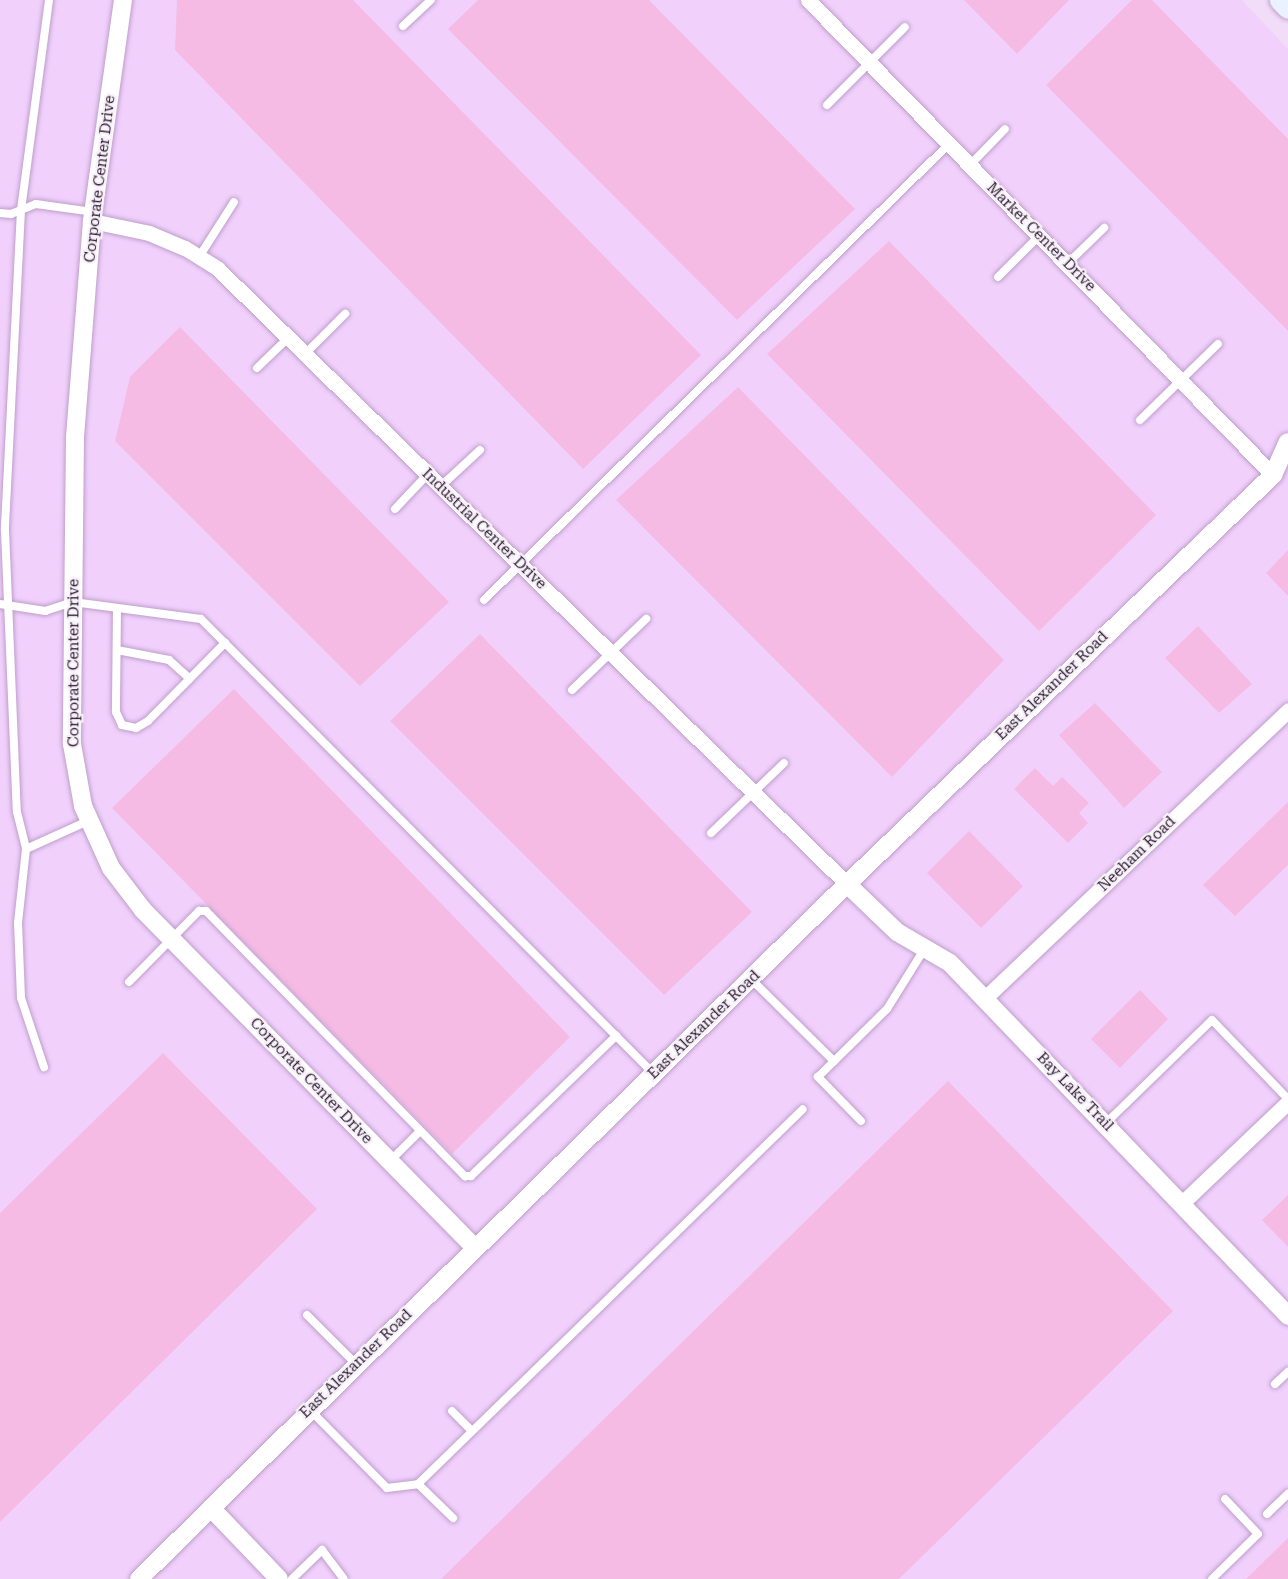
<!DOCTYPE html>
<style>
body{margin:0}
#map{position:relative;width:1288px;height:1579px;overflow:hidden;background:#f2ddf9;font-family:"Roboto Serif",serif}
div>[style]{position:absolute}
.built>*{inset:0;background:#f1d1fc}
.building>*{inset:0;background:#f5bbe4}
.roads{filter:drop-shadow(0 0 2px #bf9ecb) drop-shadow(0 0 2px #bf9ecb)}
.service>*{height:8px;margin:-4px;padding:0 4px;transform-origin:4px;border-radius:4px;background:#fff}
.minor>*{height:15px;margin:-7.5px;padding:0 7.5px;transform-origin:7.5px;border-radius:7.5px;background:#fff}
.tertiary>*{height:18px;margin:-9px;padding:0 9px;transform-origin:9px;border-radius:9px;background:#fff}
.secondary>*{height:21px;margin:-10.5px;padding:0 10.5px;transform-origin:10.5px;border-radius:10.5px;background:#eaf2ff}
span{translate:-50% -50%;white-space:nowrap;text-align:center;line-height:1.15;-webkit-text-stroke:4.5px #f7f0f9;paint-order:stroke}
.street-label{font-size:15px;color:#2e2032}
</style>
<div id="map">
<div class="built">
<i style="clip-path:polygon(0 0,1242px 0,1288px 49px,1288px 1579px,0 1579px)"></i>
</div>
<div class="building">
<i style="clip-path:polygon(177px 0,353px 0,701px 355px,583px 469px,175px 50px)"></i>
<i style="clip-path:polygon(478px 0,649px 0,855px 209px,737px 320px,448px 29px)"></i>
<i style="clip-path:polygon(964px 0,1069px 0,1017px 54px)"></i>
<i style="clip-path:polygon(1132px 0,1152px 0,1288px 139px,1288px 331px,1046px 85px)"></i>
<i style="clip-path:polygon(889px 241px,1156px 515px,1039px 631px,767px 354px)"></i>
<i style="clip-path:polygon(180px 327px,449px 602px,360px 686px,115px 441px,130px 377px)"></i>
<i style="clip-path:polygon(738px 387px,1004px 660px,892px 777px,616px 500px)"></i>
<i style="clip-path:polygon(1288px 550px,1288px 596px,1266px 573px)"></i>
<i style="clip-path:polygon(1198px 626px,1252px 684px,1219px 713px,1165px 658px)"></i>
<i style="clip-path:polygon(480px 634px,752px 912px,664px 995px,390px 721px)"></i>
<i style="clip-path:polygon(234px 689px,570px 1037px,452px 1154px,112px 808px)"></i>
<i style="clip-path:polygon(1095px 703px,1162px 772px,1124px 808px,1059px 735px)"></i>
<i style="clip-path:polygon(1035px 768px,1053px 786px,1062px 777px,1089px 803px,1079px 813px,1088px 823px,1068px 843px,1014px 789px)"></i>
<i style="clip-path:polygon(1288px 802px,1288px 865px,1235px 916px,1203px 885px)"></i>
<i style="clip-path:polygon(969px 831px,1023px 886px,981px 928px,927px 873px)"></i>
<i style="clip-path:polygon(1140px 990px,1168px 1019px,1120px 1068px,1091px 1039px)"></i>
<i style="clip-path:polygon(163px 1053px,317px 1209px,0 1522px,0 1213px)"></i>
<i style="clip-path:polygon(948px 1081px,1173px 1311px,899px 1579px,441px 1579px)"></i>
<i style="clip-path:polygon(1288px 1195px,1288px 1247px,1262px 1220px)"></i>
<i style="clip-path:polygon(1288px 1538px,1288px 1579px,1246px 1579px)"></i>
</div>
<div class="roads">
<div class="service">
<i style="left:49px;top:0;width:212px;rotate:97.6deg"></i>
<i style="left:21px;top:210px;width:320px;rotate:92.9deg"></i>
<i style="left:5px;top:530px;width:282px;rotate:87.6deg"></i>
<i style="left:17px;top:812px;width:38px;rotate:76deg"></i>
<i style="left:26px;top:849px;width:68px;rotate:-24.3deg"></i>
<i style="left:403px;top:26px;width:38px;rotate:-43deg"></i>
<i style="left:827px;top:105px;width:110px;rotate:-45deg"></i>
<i style="left:970px;top:165px;width:50px;rotate:-45.8deg"></i>
<i style="left:0;top:213px;width:11px;rotate:5deg"></i>
<i style="left:11px;top:214px;width:27px;rotate:-22deg"></i>
<i style="left:36px;top:204px;width:59px;rotate:7.9deg"></i>
<i style="left:199px;top:257px;width:65px;rotate:-57.5deg"></i>
<i style="left:1067px;top:264px;width:52px;rotate:-44.2deg"></i>
<i style="left:998px;top:277px;width:58px;rotate:-45deg"></i>
<i style="left:305px;top:354px;width:57px;rotate:-45deg"></i>
<i style="left:257px;top:368px;width:43px;rotate:-44.1deg"></i>
<i style="left:1140px;top:420px;width:109px;rotate:-44.3deg"></i>
<i style="left:441px;top:486px;width:53px;rotate:-42.7deg"></i>
<i style="left:395px;top:509px;width:48px;rotate:-46.7deg"></i>
<i style="left:484px;top:600px;width:651px;rotate:-44.44deg"></i>
<i style="left:0;top:604px;width:46px;rotate:8.8deg"></i>
<i style="left:45px;top:611px;width:29px;rotate:-18deg"></i>
<i style="left:73px;top:602px;width:129px;rotate:7.6deg"></i>
<i style="left:201px;top:619px;width:641px;rotate:45.13deg"></i>
<i style="left:117px;top:608px;width:104px;rotate:90.6deg"></i>
<i style="left:116px;top:712px;width:14px;rotate:65deg"></i>
<i style="left:122px;top:725px;width:14px;rotate:12deg"></i>
<i style="left:136px;top:728px;width:14px;rotate:-30deg"></i>
<i style="left:148px;top:721px;width:110px;rotate:-45.4deg"></i>
<i style="left:117px;top:650px;width:53px;rotate:10.9deg"></i>
<i style="left:169px;top:660px;width:28px;rotate:42deg"></i>
<i style="left:572px;top:690px;width:103px;rotate:-43.8deg"></i>
<i style="left:711px;top:833px;width:101px;rotate:-43.8deg"></i>
<i style="left:26px;top:849px;width:74px;rotate:96.2deg"></i>
<i style="left:18px;top:923px;width:75px;rotate:87.7deg"></i>
<i style="left:21px;top:998px;width:73px;rotate:71.6deg"></i>
<i style="left:751px;top:979px;width:117px;rotate:44.7deg"></i>
<i style="left:129px;top:982px;width:100px;rotate:-45.4deg"></i>
<i style="left:199px;top:911px;width:7px"></i>
<i style="left:206px;top:911px;width:371px;rotate:45.7deg"></i>
<i style="left:465px;top:1176px;width:6px"></i>
<i style="left:471px;top:1176px;width:202px;rotate:-44deg"></i>
<i style="left:861px;top:1121px;width:62px;rotate:-134.3deg"></i>
<i style="left:818px;top:1077px;width:97px;rotate:-44.6deg"></i>
<i style="left:887px;top:1009px;width:72px;rotate:-58.1deg"></i>
<i style="left:1105px;top:1124px;width:149px;rotate:-44.2deg"></i>
<i style="left:1212px;top:1020px;width:110px;rotate:46.1deg"></i>
<i style="left:390px;top:1161px;width:42px;rotate:-45deg"></i>
<i style="left:307px;top:1315px;width:69px;rotate:45deg"></i>
<i style="left:1275px;top:1384px;width:18px;rotate:-43deg"></i>
<i style="left:311px;top:1411px;width:108px;rotate:45.4deg"></i>
<i style="left:387px;top:1488px;width:31px;rotate:-7deg"></i>
<i style="left:418px;top:1484px;width:537px;rotate:-44.25deg"></i>
<i style="left:452px;top:1411px;width:28px;rotate:45deg"></i>
<i style="left:418px;top:1484px;width:49px;rotate:44.2deg"></i>
<i style="left:1267px;top:1514px;width:29px;rotate:-44deg"></i>
<i style="left:292px;top:1579px;width:42px;rotate:-44deg"></i>
<i style="left:322px;top:1550px;width:36px;rotate:53deg"></i>
<i style="left:1212px;top:1579px;width:64px;rotate:-44.4deg"></i>
<i style="left:1258px;top:1534px;width:48px;rotate:-133.3deg"></i>
</div>
<div class="minor">
<i style="left:808px;top:0;width:665px;rotate:45.61deg"></i>
<i style="left:92px;top:221px;width:58px;rotate:11.9deg"></i>
<i style="left:149px;top:233px;width:39px;rotate:23deg"></i>
<i style="left:185px;top:248px;width:39px;rotate:32deg"></i>
<i style="left:218px;top:269px;width:880px;rotate:44.36deg"></i>
<i style="left:985px;top:998px;width:418px;rotate:-43.5deg"></i>
<i style="left:1181px;top:1204px;width:148px;rotate:-43.6deg"></i>
</div>
<div class="tertiary">
<i style="left:123px;top:0;width:223px;rotate:98deg"></i>
<i style="left:92px;top:221px;width:216px;rotate:94.5deg"></i>
<i style="left:75px;top:436px;width:308px;rotate:90.6deg"></i>
<i style="left:72px;top:744px;width:63px;rotate:79.9deg"></i>
<i style="left:83px;top:806px;width:68px;rotate:65.7deg"></i>
<i style="left:111px;top:868px;width:53px;rotate:52.7deg"></i>
<i style="left:143px;top:910px;width:474px;rotate:45.5deg"></i>
<i style="left:847px;top:884px;width:69px;rotate:43.8deg"></i>
<i style="left:897px;top:932px;width:61px;rotate:30.3deg"></i>
<i style="left:950px;top:963px;width:489px;rotate:46.2deg"></i>
<i style="left:211px;top:1508px;width:98px;rotate:46.2deg"></i>
<i style="left:139px;top:1579px;width:992px;rotate:-44.47deg"></i>
<i style="left:847px;top:884px;width:591px;rotate:-43.83deg"></i>
<i style="left:1273px;top:475px;width:36px;rotate:-66deg"></i>
</div>
<div class="secondary">
<i style="left:1280px;top:0;width:11px;rotate:45deg"></i>
</div>
</div>
<div class="street-label">
<span style="left:100px;top:179px;rotate:-83deg">Corporate Center Drive</span>
<span style="left:1041px;top:237px;rotate:45deg">Market Center Drive</span>
<span style="left:484px;top:529px;rotate:44deg">Industrial Center Drive</span>
<span style="left:74px;top:663px;rotate:-90deg">Corporate Center Drive</span>
<span style="left:1052px;top:686px;rotate:-44deg">East Alexander Road</span>
<span style="left:1137px;top:854px;rotate:-44deg">Neeham Road</span>
<span style="left:704px;top:1025px;rotate:-44deg">East Alexander Road</span>
<span style="left:311px;top:1081px;rotate:46deg">Corporate Center Drive</span>
<span style="left:1075px;top:1092px;rotate:46deg">Bay Lake Trail</span>
<span style="left:356px;top:1364px;rotate:-44deg">East Alexander Road</span>
</div>
</div>
